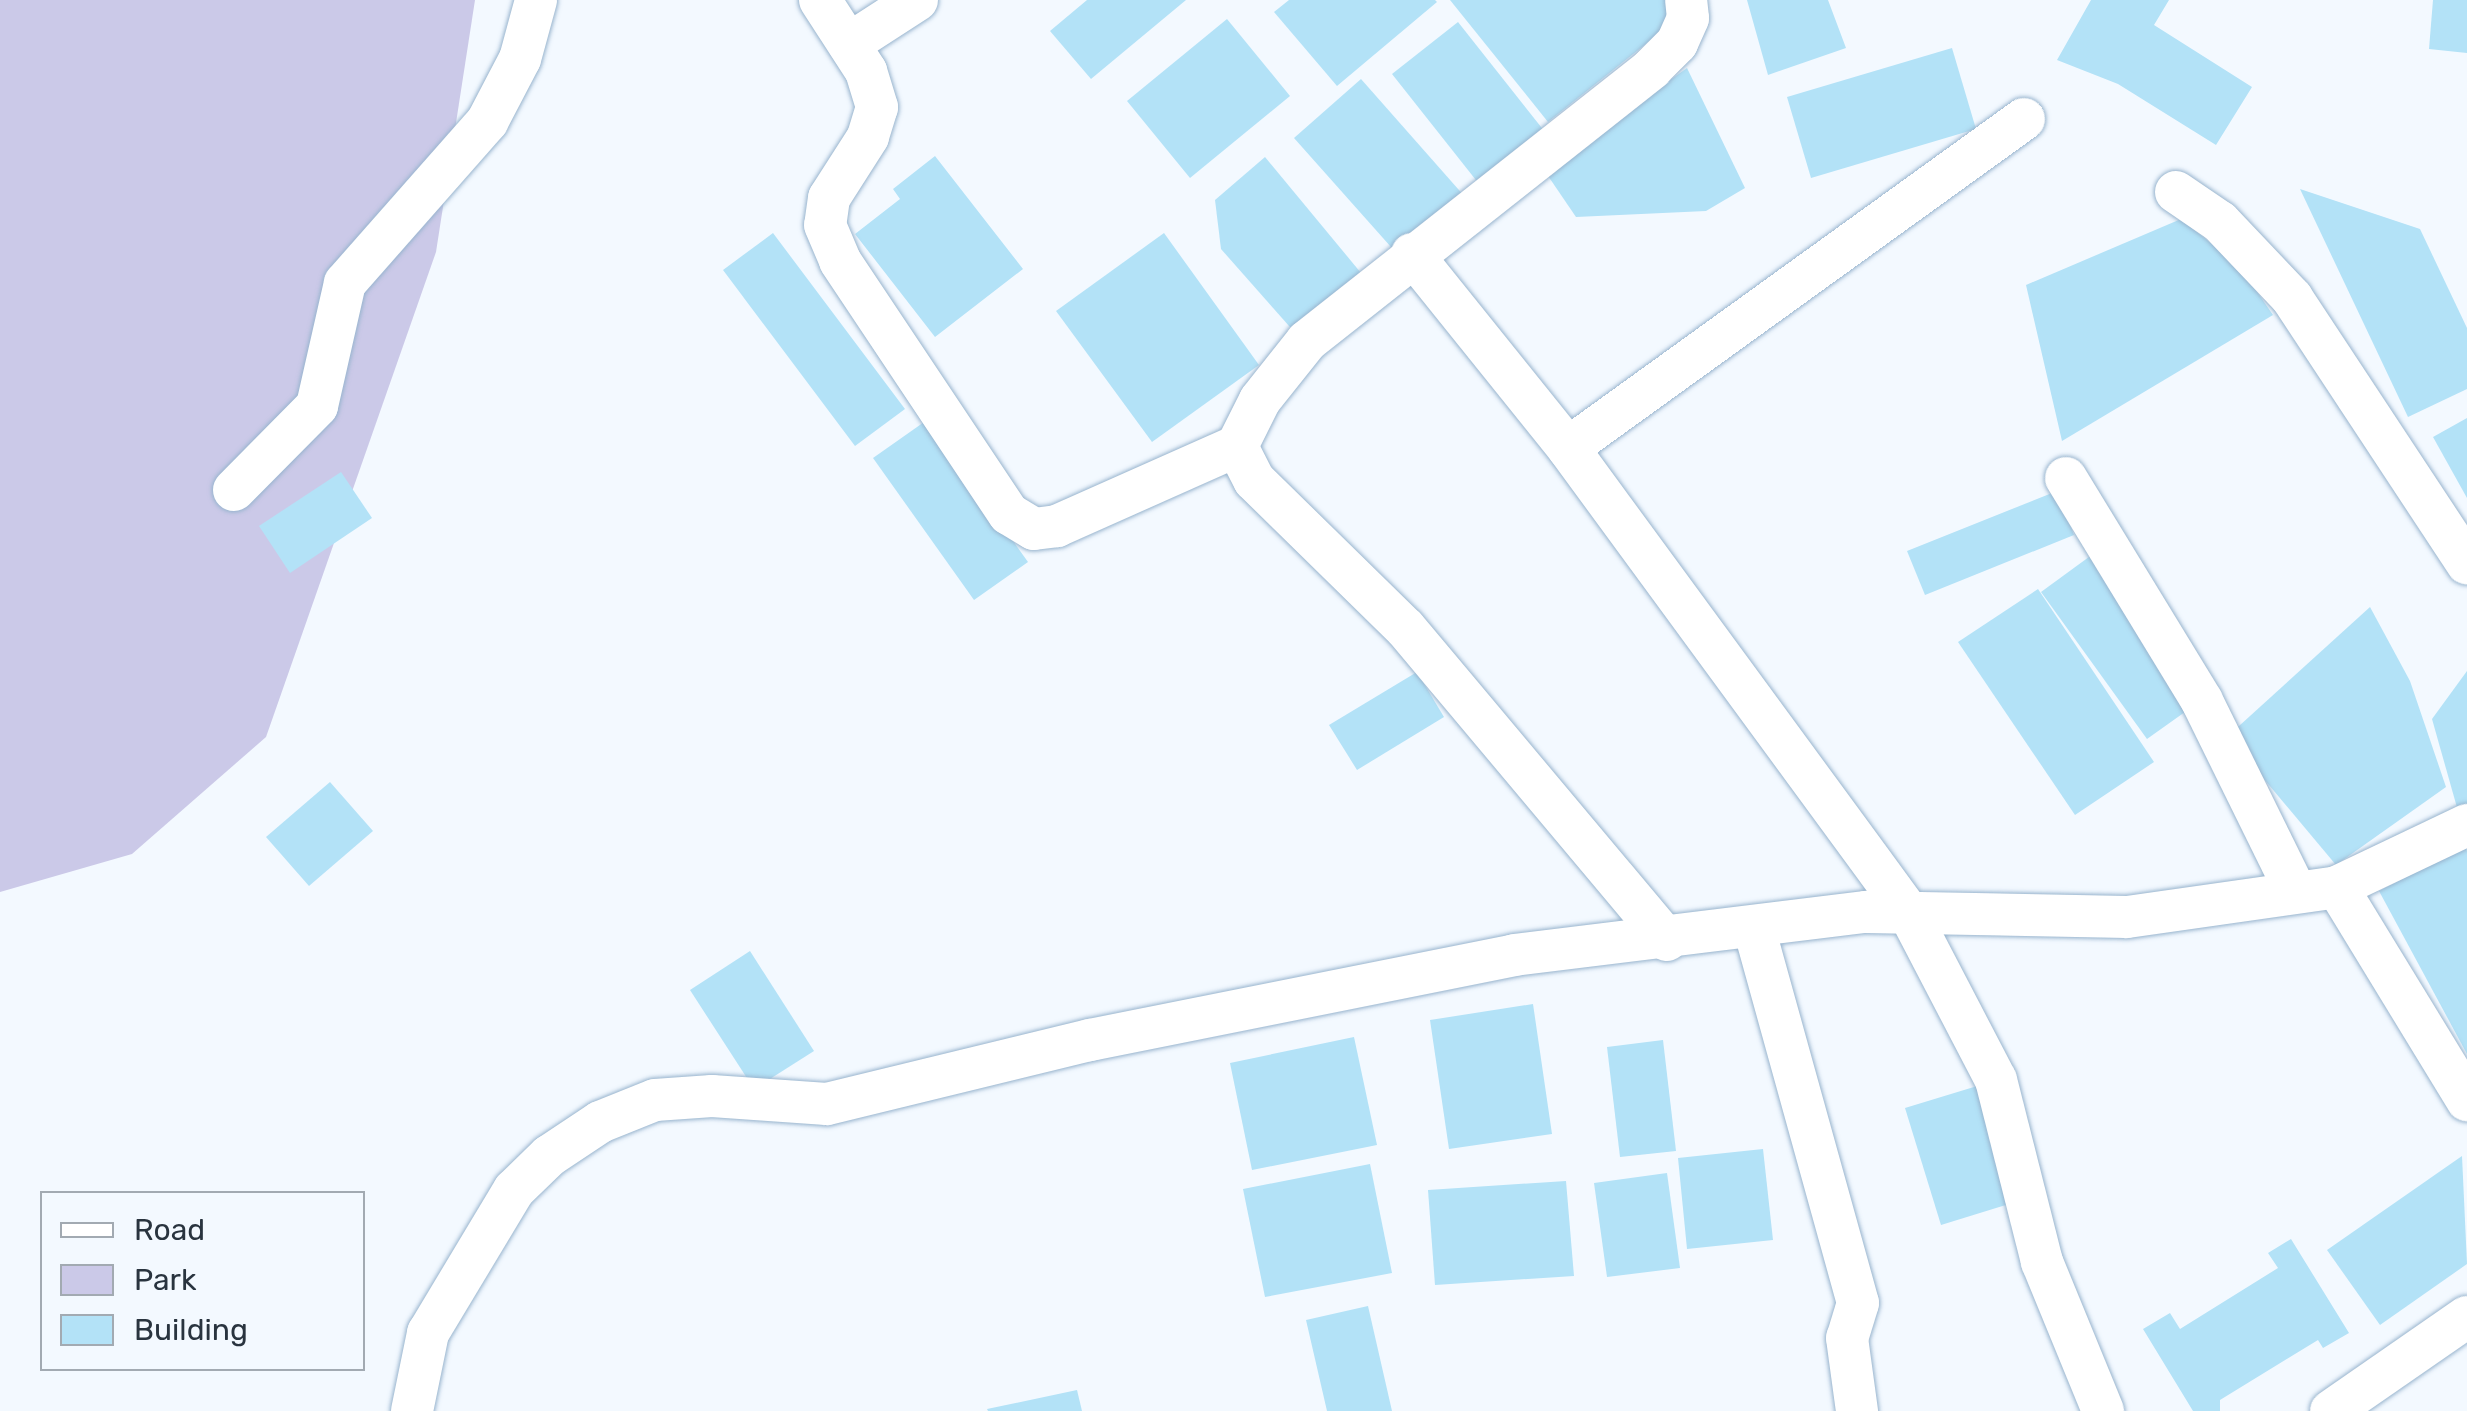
<!DOCTYPE html>
<style>
body{margin:0}
#map{position:relative;width:2467px;height:1411px;overflow:hidden;background:#f3f9ff;font-family:Rubik,sans-serif}
div>[style]{position:absolute}
.green>*{inset:0;background:#cbc9e8}
.building>*{inset:0;background:#b3e2f7}
.roads{filter:drop-shadow(0 0 2px #98b4ce) drop-shadow(0 0 2px #98b4ce)}
.minor>*{height:42px;margin:-21px;padding:0 21px;transform-origin:21px;border-radius:21px;background:#fff}
span{translate:-50% -50%;white-space:nowrap;text-align:center;line-height:1.15;-webkit-text-stroke:8px #f3f9ff;paint-order:stroke}
.legend{position:absolute;left:40px;top:1191px;width:325px;height:180px;box-sizing:border-box;background:#f3f9ff;border:2px solid #a2aab2;margin:0;padding:12px 18px;list-style:none;font-size:30px;color:#29343f}
.legend li{display:flex;align-items:center;gap:20px;height:50px}
.legend b{width:50px;border:2px solid #a2aab2}
</style>
<div id="map">
<div class="green">
<i style="clip-path:polygon(0 0,475px 0,436px 252px,266px 737px,132px 854px,0 892px)"></i>
</div>
<div class="building">
<i style="clip-path:polygon(1087px 0,1186px 0,1091px 79px,1050px 31px)"></i>
<i style="clip-path:polygon(1289px 0,1435px 0,1437px 2px,1337px 86px,1274px 12px)"></i>
<i style="clip-path:polygon(1450px 0,1670px 0,1682px 15px,1548px 122px)"></i>
<i style="clip-path:polygon(1747px 0,1828px 0,1846px 48px,1768px 75px)"></i>
<i style="clip-path:polygon(2091px 0,2169px 0,2154px 25px,2252px 87px,2216px 145px,2118px 84px,2057px 60px)"></i>
<i style="clip-path:polygon(2433px 0,2467px 0,2467px 53px,2429px 49px)"></i>
<i style="clip-path:polygon(1227px 19px,1290px 96px,1190px 178px,1127px 101px)"></i>
<i style="clip-path:polygon(1458px 22px,1549px 137px,1483px 189px,1392px 74px)"></i>
<i style="clip-path:polygon(1952px 48px,1976px 129px,1811px 178px,1787px 97px)"></i>
<i style="clip-path:polygon(1687px 68px,1745px 188px,1706px 211px,1576px 217px,1544px 170px)"></i>
<i style="clip-path:polygon(1361px 79px,1466px 198px,1399px 256px,1294px 138px)"></i>
<i style="clip-path:polygon(935px 156px,1023px 269px,935px 337px,855px 234px,900px 199px,893px 189px)"></i>
<i style="clip-path:polygon(1265px 157px,1366px 279px,1297px 335px,1221px 249px,1215px 200px)"></i>
<i style="clip-path:polygon(2300px 189px,2420px 229px,2467px 328px,2467px 389px,2408px 417px)"></i>
<i style="clip-path:polygon(2181px 219px,2240px 267px,2273px 315px,2062px 441px,2026px 285px)"></i>
<i style="clip-path:polygon(773px 233px,905px 409px,855px 446px,723px 270px)"></i>
<i style="clip-path:polygon(1164px 233px,1259px 365px,1152px 442px,1056px 311px)"></i>
<i style="clip-path:polygon(2467px 418px,2467px 498px,2433px 437px)"></i>
<i style="clip-path:polygon(927px 420px,1028px 562px,974px 600px,873px 458px)"></i>
<i style="clip-path:polygon(341px 472px,372px 518px,290px 573px,259px 526px)"></i>
<i style="clip-path:polygon(2057px 491px,2074px 535px,1925px 595px,1907px 551px)"></i>
<i style="clip-path:polygon(2093px 554px,2199px 702px,2147px 739px,2041px 592px)"></i>
<i style="clip-path:polygon(2038px 589px,2154px 762px,2075px 815px,1958px 642px)"></i>
<i style="clip-path:polygon(2370px 607px,2410px 681px,2446px 787px,2336px 865px,2228px 736px)"></i>
<i style="clip-path:polygon(2467px 671px,2467px 806px,2458px 811px,2432px 719px)"></i>
<i style="clip-path:polygon(1417px 672px,1444px 717px,1357px 770px,1329px 725px)"></i>
<i style="clip-path:polygon(330px 782px,373px 831px,309px 886px,266px 837px)"></i>
<i style="clip-path:polygon(2465px 847px,2467px 851px,2467px 1054px,2379px 891px)"></i>
<i style="clip-path:polygon(750px 951px,814px 1051px,754px 1089px,690px 990px)"></i>
<i style="clip-path:polygon(1533px 1004px,1552px 1134px,1449px 1149px,1430px 1020px)"></i>
<i style="clip-path:polygon(1354px 1037px,1377px 1145px,1252px 1170px,1230px 1063px)"></i>
<i style="clip-path:polygon(1663px 1040px,1676px 1151px,1620px 1157px,1607px 1047px)"></i>
<i style="clip-path:polygon(1987px 1083px,2022px 1200px,1941px 1225px,1905px 1108px)"></i>
<i style="clip-path:polygon(1763px 1149px,1773px 1240px,1687px 1249px,1678px 1158px)"></i>
<i style="clip-path:polygon(2462px 1156px,2467px 1264px,2380px 1325px,2327px 1250px)"></i>
<i style="clip-path:polygon(1370px 1164px,1392px 1273px,1265px 1297px,1243px 1189px)"></i>
<i style="clip-path:polygon(1667px 1173px,1680px 1268px,1607px 1277px,1594px 1183px)"></i>
<i style="clip-path:polygon(1566px 1181px,1574px 1276px,1435px 1285px,1428px 1190px)"></i>
<i style="clip-path:polygon(2291px 1239px,2349px 1333px,2323px 1348px,2318px 1340px,2220px 1400px,2220px 1411px,2193px 1411px,2143px 1329px,2170px 1313px,2180px 1329px,2278px 1268px,2268px 1253px)"></i>
<i style="clip-path:polygon(1368px 1306px,1392px 1411px,1327px 1411px,1306px 1320px)"></i>
<i style="clip-path:polygon(1077px 1390px,1082px 1411px,988px 1411px,987px 1409px)"></i>
</div>
<div class="roads">
<div class="minor">
<i style="left:820px;top:0;width:85px;rotate:57.1deg"></i>
<i style="left:866px;top:71px;width:38px;rotate:73deg"></i>
<i style="left:877px;top:107px;width:31px;rotate:107deg"></i>
<i style="left:868px;top:137px;width:72px;rotate:122.6deg"></i>
<i style="left:829px;top:198px;width:27px;rotate:98deg"></i>
<i style="left:825px;top:225px;width:39px;rotate:67deg"></i>
<i style="left:840px;top:261px;width:304px;rotate:56.3deg"></i>
<i style="left:1009px;top:514px;width:29px;rotate:31deg"></i>
<i style="left:1034px;top:529px;width:23px;rotate:-7deg"></i>
<i style="left:1057px;top:526px;width:197px;rotate:-24deg"></i>
<i style="left:849px;top:44px;width:81px;rotate:-32.9deg"></i>
<i style="left:2024px;top:119px;width:562px;rotate:144.19deg"></i>
<i style="left:1568px;top:448px;width:577px;rotate:53.75deg"></i>
<i style="left:1909px;top:913px;width:188px;rotate:62.5deg"></i>
<i style="left:1996px;top:1080px;width:188px;rotate:75.8deg"></i>
<i style="left:2042px;top:1262px;width:161px;rotate:67.7deg"></i>
<i style="left:2176px;top:192px;width:53px;rotate:34.3deg"></i>
<i style="left:2220px;top:222px;width:105px;rotate:46.5deg"></i>
<i style="left:2292px;top:298px;width:318px;rotate:56.6deg"></i>
<i style="left:1412px;top:254px;width:249px;rotate:51.2deg"></i>
<i style="left:2066px;top:478px;width:261px;rotate:58.6deg"></i>
<i style="left:2202px;top:701px;width:211px;rotate:63.8deg"></i>
<i style="left:234px;top:490px;width:118px;rotate:-45.3deg"></i>
<i style="left:317px;top:406px;width:126px;rotate:-77.2deg"></i>
<i style="left:345px;top:283px;width:215px;rotate:-48.6deg"></i>
<i style="left:487px;top:122px;width:71px;rotate:-62.4deg"></i>
<i style="left:520px;top:59px;width:61px;rotate:-74.8deg"></i>
<i style="left:2337px;top:887px;width:250px;rotate:58.6deg"></i>
<i style="left:1754px;top:928px;width:389px;rotate:74.5deg"></i>
<i style="left:1858px;top:1303px;width:37px;rotate:107deg"></i>
<i style="left:1847px;top:1338px;width:74px;rotate:82.2deg"></i>
<i style="left:1667px;top:940px;width:407px;rotate:-130deg"></i>
<i style="left:1405px;top:628px;width:211px;rotate:-135.6deg"></i>
<i style="left:1254px;top:480px;width:38px;rotate:-117deg"></i>
<i style="left:1237px;top:446px;width:51px;rotate:-63.4deg"></i>
<i style="left:1260px;top:400px;width:75px;rotate:-51.5deg"></i>
<i style="left:1307px;top:341px;width:439px;rotate:-38.3deg"></i>
<i style="left:1651px;top:69px;width:37px;rotate:-45deg"></i>
<i style="left:1677px;top:43px;width:27px;rotate:-66deg"></i>
<i style="left:1688px;top:18px;width:18px;rotate:-96deg"></i>
<i style="left:412px;top:1411px;width:80px;rotate:-78.4deg"></i>
<i style="left:428px;top:1333px;width:167px;rotate:-59deg"></i>
<i style="left:514px;top:1190px;width:49px;rotate:-44.2deg"></i>
<i style="left:549px;top:1156px;width:61px;rotate:-33.7deg"></i>
<i style="left:600px;top:1122px;width:59px;rotate:-21.8deg"></i>
<i style="left:655px;top:1100px;width:57px;rotate:-4deg"></i>
<i style="left:712px;top:1096px;width:115px;rotate:4deg"></i>
<i style="left:827px;top:1104px;width:271px;rotate:-13.7deg"></i>
<i style="left:1090px;top:1040px;width:432px;rotate:-11.3deg"></i>
<i style="left:1514px;top:955px;width:355px;rotate:-7deg"></i>
<i style="left:1866px;top:912px;width:261px;rotate:1.1deg"></i>
<i style="left:2127px;top:917px;width:212px;rotate:-8.1deg"></i>
<i style="left:2337px;top:887px;width:144px;rotate:-25.5deg"></i>
<i style="left:2331px;top:1411px;width:165px;rotate:-34.7deg"></i>
</div>
</div>
<ul class="legend">
<li><b style="height:12px;background:#fff"></b>Road</li>
<li><b style="height:28px;background:#cbc9e8"></b>Park</li>
<li><b style="height:28px;background:#b3e2f7"></b>Building</li>
</ul>
</div>
